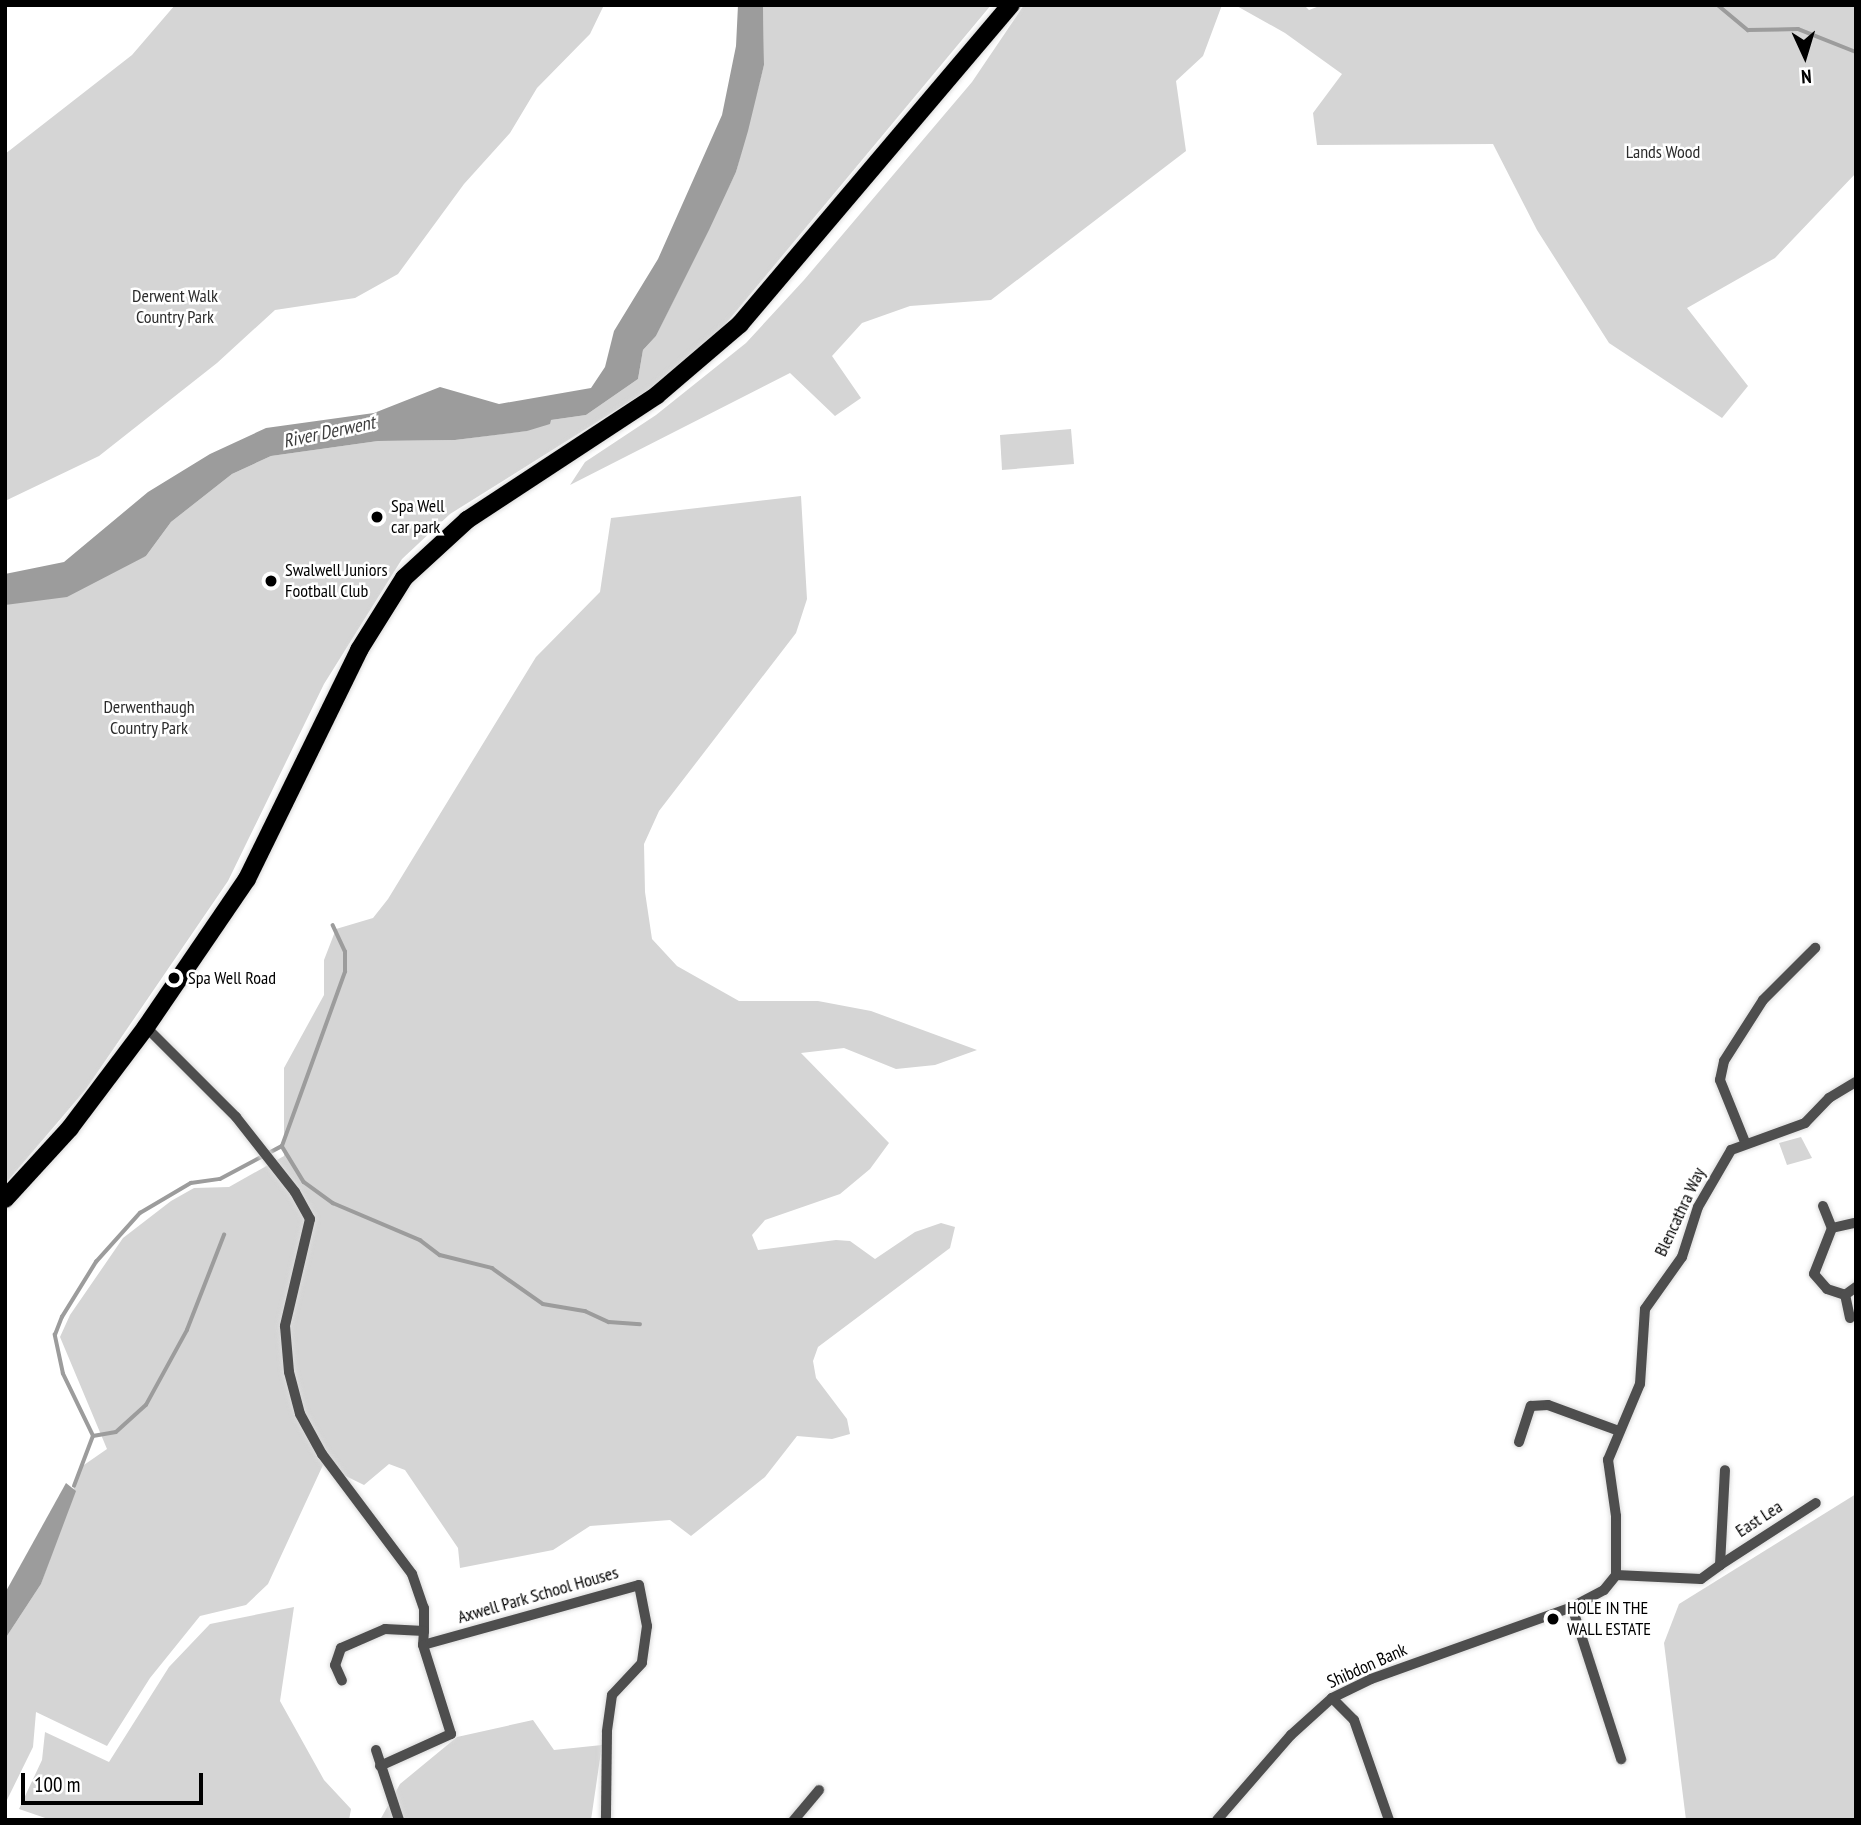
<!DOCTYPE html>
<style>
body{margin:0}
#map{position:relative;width:1861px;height:1825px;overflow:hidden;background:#fff;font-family:"PT Sans Narrow",sans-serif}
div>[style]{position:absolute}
.green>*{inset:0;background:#d5d5d5}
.water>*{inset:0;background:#9c9c9c}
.stream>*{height:3.5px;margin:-1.75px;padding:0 1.75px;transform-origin:1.75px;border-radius:1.75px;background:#9c9c9c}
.roads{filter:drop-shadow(0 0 2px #dbdbdb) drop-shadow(0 0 2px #dbdbdb)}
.minor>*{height:10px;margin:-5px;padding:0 5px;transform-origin:5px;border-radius:5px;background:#4e4e4e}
.primary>*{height:18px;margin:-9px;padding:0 9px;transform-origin:9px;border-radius:9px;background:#000}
.dots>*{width:19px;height:19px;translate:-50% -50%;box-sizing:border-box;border:4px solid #fff;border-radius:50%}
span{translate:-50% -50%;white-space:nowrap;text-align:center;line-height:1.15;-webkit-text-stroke:5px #fff;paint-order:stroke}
.park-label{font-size:18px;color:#2c2c2c}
.poi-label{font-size:18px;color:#000}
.left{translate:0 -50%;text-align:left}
.street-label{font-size:18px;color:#000}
.water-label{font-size:19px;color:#3d3d3d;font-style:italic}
.frame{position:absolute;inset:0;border:7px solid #000;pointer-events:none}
.north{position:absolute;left:1770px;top:21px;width:70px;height:70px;-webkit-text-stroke:5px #fff;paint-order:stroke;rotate:176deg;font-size:19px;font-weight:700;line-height:28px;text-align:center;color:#000}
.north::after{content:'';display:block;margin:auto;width:24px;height:32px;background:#000;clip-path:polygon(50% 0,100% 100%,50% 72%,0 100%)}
.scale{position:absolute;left:21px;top:1773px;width:182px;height:32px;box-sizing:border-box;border:4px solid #000;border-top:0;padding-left:9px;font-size:21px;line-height:24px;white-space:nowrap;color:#000;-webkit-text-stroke:5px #fff;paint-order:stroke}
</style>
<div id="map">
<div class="green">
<i style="clip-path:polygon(175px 5px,604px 5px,590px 34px,537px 88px,510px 133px,464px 184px,398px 274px,355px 298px,275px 310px,217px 363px,99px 456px,5px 501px,5px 154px,132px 55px)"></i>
<i style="clip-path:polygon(763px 5px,991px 5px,723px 327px,664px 380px,450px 514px,402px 559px,324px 684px,228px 881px,86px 1089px,5px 1184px,5px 605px,146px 556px,171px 522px,232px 474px,271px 456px,378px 441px,455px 440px,526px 431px,551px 420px,586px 415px,638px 379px,643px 350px,656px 336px,736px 172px,764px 65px)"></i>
<i style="clip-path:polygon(1024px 5px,1222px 5px,1203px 56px,1176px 81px,1186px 151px,991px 300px,910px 306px,862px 323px,832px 356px,861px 398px,835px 416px,790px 373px,570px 485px,585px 462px,656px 415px,746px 343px,804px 280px,972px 82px)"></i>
<i style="clip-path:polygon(1235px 5px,1304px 5px,1309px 10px,1322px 5px,1856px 5px,1856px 173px,1775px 258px,1687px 308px,1748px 386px,1722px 418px,1609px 343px,1537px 230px,1493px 144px,1317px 145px,1313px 113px,1342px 74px,1285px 33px)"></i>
<i style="clip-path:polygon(1071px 429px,1074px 464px,1002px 470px,1000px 435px)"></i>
<i style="clip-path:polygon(801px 496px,807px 599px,796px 633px,659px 811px,644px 844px,645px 892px,652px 939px,677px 966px,739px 1001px,818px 1001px,871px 1011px,977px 1050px,935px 1065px,896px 1069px,844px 1048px,801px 1053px,889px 1143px,870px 1169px,840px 1194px,765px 1220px,752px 1235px,758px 1250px,836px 1240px,850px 1241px,875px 1259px,915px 1232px,941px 1223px,955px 1227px,950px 1248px,818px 1347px,813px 1361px,816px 1378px,847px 1419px,850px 1434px,832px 1439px,797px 1436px,765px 1477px,691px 1536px,670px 1520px,590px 1526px,553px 1550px,460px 1568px,458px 1548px,405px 1470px,389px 1464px,364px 1485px,323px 1465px,268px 1584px,246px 1605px,200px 1616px,150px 1678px,107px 1746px,36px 1712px,33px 1747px,5px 1804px,5px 1639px,41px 1584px,81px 1467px,107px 1449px,60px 1337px,70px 1315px,123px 1238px,171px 1201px,194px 1188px,229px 1187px,284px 1156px,284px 1068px,324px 995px,324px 960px,336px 929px,373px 918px,388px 899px,536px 657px,600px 592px,611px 518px)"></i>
<i style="clip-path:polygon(1801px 1137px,1812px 1158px,1787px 1165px,1779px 1143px)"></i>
<i style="clip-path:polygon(1856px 1494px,1856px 1820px,1686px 1820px,1664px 1643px,1679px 1604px)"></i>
<i style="clip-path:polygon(294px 1607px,280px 1701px,324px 1780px,351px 1809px,349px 1820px,51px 1820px,19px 1809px,42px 1760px,45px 1732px,109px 1762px,169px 1667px,210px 1624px)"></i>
<i style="clip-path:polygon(533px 1720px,554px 1750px,602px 1745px,591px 1820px,380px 1820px,400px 1784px,457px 1737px)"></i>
</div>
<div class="water">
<i style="clip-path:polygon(738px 5px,763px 5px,764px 65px,748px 131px,736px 172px,709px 230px,656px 336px,643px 350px,638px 379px,586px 415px,551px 420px,550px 424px,527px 431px,455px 440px,378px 441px,271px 456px,232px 474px,171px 522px,146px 556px,67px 597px,5px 605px,5px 574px,64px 562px,148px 492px,210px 454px,266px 428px,374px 413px,440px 387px,499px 404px,591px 388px,605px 367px,614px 331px,658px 259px,722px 115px,736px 46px)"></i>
<i style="clip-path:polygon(66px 1483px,76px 1491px,41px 1584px,5px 1639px,5px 1593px)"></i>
</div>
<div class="stream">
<i style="left:1718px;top:5px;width:39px;rotate:40deg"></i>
<i style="left:1748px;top:30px;width:50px;rotate:-1.1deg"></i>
<i style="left:1798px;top:29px;width:62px;rotate:21.6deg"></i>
<i style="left:282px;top:1146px;width:42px;rotate:58.6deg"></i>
<i style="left:304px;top:1182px;width:36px;rotate:36deg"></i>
<i style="left:333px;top:1203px;width:95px;rotate:23deg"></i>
<i style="left:420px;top:1240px;width:25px;rotate:37deg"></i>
<i style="left:440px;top:1255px;width:54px;rotate:14deg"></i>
<i style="left:492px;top:1268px;width:62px;rotate:35.2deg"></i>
<i style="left:543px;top:1304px;width:43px;rotate:9.5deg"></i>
<i style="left:585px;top:1311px;width:26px;rotate:25deg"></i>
<i style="left:609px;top:1322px;width:31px;rotate:4deg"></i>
<i style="left:93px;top:1436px;width:23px;rotate:-10deg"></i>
<i style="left:116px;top:1432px;width:40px;rotate:-42deg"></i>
<i style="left:146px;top:1405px;width:85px;rotate:-61.3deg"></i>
<i style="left:187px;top:1330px;width:102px;rotate:-68.7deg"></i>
<i style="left:74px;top:1486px;width:53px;rotate:-69.2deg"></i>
<i style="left:93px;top:1436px;width:69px;rotate:-115.8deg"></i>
<i style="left:63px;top:1374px;width:40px;rotate:-102deg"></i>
<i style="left:55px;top:1335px;width:19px;rotate:-69deg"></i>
<i style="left:62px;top:1317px;width:65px;rotate:-58.3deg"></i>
<i style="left:96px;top:1262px;width:66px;rotate:-48.1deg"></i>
<i style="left:140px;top:1213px;width:59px;rotate:-30.5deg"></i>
<i style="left:191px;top:1183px;width:29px;rotate:-8deg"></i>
<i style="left:220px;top:1179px;width:70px;rotate:-28deg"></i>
<i style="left:282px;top:1146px;width:185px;rotate:-70.1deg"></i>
<i style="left:345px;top:972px;width:20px;rotate:-90deg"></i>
<i style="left:345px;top:952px;width:29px;rotate:-115deg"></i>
</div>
<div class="roads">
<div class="minor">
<i style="left:146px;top:1027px;width:127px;rotate:45deg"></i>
<i style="left:236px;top:1117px;width:95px;rotate:51.8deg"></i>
<i style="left:295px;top:1192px;width:31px;rotate:61deg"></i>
<i style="left:310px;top:1219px;width:110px;rotate:103.2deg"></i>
<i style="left:285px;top:1326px;width:46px;rotate:85deg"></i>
<i style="left:289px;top:1372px;width:43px;rotate:75.3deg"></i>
<i style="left:300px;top:1414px;width:46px;rotate:61.2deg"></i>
<i style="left:322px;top:1454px;width:150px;rotate:53.1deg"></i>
<i style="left:412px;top:1574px;width:36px;rotate:71deg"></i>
<i style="left:424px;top:1608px;width:23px;rotate:90deg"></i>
<i style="left:424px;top:1631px;width:39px;rotate:-177deg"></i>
<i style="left:385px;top:1629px;width:48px;rotate:156.6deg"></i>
<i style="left:341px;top:1648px;width:18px;rotate:109deg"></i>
<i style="left:335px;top:1665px;width:17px;rotate:66deg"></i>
<i style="left:1745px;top:1142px;width:67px;rotate:-112deg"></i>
<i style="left:1720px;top:1080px;width:19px;rotate:-78deg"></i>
<i style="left:1724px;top:1061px;width:72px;rotate:-57.4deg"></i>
<i style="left:1763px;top:1000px;width:74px;rotate:-45deg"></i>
<i style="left:1823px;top:1206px;width:24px;rotate:68deg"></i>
<i style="left:1832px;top:1228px;width:22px;rotate:-13deg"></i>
<i style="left:1832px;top:1228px;width:49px;rotate:111.4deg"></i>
<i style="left:1814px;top:1274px;width:20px;rotate:49deg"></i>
<i style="left:1827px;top:1289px;width:19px;rotate:18deg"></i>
<i style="left:1850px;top:1318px;width:24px;rotate:-102deg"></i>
<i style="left:1845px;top:1295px;width:14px;rotate:-36deg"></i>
<i style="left:1519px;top:1442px;width:38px;rotate:-72deg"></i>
<i style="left:1531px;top:1406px;width:17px;rotate:-3deg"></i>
<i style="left:1548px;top:1405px;width:76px;rotate:20.1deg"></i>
<i style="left:1720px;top:1565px;width:114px;rotate:-32.9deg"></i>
<i style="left:1616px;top:1575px;width:85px;rotate:2.7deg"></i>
<i style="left:1701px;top:1579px;width:24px;rotate:-36deg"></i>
<i style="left:1720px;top:1565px;width:95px;rotate:-87deg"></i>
<i style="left:1572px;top:1607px;width:160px;rotate:72.1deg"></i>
<i style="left:424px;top:1631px;width:14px;rotate:94deg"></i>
<i style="left:423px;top:1645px;width:224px;rotate:-15.5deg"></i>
<i style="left:639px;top:1585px;width:42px;rotate:79deg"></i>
<i style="left:647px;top:1626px;width:37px;rotate:98deg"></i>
<i style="left:642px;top:1663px;width:44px;rotate:133.2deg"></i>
<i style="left:612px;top:1695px;width:37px;rotate:98deg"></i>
<i style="left:607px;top:1732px;width:88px;rotate:90.7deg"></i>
<i style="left:1332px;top:1698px;width:31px;rotate:45deg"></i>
<i style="left:1354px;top:1720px;width:106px;rotate:70.7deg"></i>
<i style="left:376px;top:1750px;width:74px;rotate:71.8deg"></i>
<i style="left:380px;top:1766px;width:78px;rotate:-24.3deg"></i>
<i style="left:451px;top:1734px;width:93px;rotate:-107.5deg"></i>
<i style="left:794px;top:1820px;width:39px;rotate:-50deg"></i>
<i style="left:1217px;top:1820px;width:113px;rotate:-49deg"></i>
<i style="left:1291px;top:1735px;width:55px;rotate:-42.1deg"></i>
<i style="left:1332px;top:1698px;width:43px;rotate:-26deg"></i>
<i style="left:1371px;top:1679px;width:214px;rotate:-19.7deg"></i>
<i style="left:1572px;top:1607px;width:36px;rotate:-28deg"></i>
<i style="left:1604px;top:1590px;width:19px;rotate:-51deg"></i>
<i style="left:1616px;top:1575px;width:59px;rotate:-90deg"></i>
<i style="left:1616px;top:1516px;width:57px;rotate:-98.1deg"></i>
<i style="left:1608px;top:1460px;width:82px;rotate:-67.2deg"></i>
<i style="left:1640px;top:1384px;width:75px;rotate:-86.2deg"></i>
<i style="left:1645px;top:1309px;width:64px;rotate:-54.6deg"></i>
<i style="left:1682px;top:1257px;width:52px;rotate:-72.3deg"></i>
<i style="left:1698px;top:1207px;width:66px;rotate:-59.9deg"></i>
<i style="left:1731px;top:1150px;width:79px;rotate:-20deg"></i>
<i style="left:1805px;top:1123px;width:35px;rotate:-46deg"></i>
<i style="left:1829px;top:1098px;width:31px;rotate:-31deg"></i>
</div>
<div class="primary">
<i style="left:5px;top:1199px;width:96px;rotate:-47.5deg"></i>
<i style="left:70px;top:1128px;width:126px;rotate:-53deg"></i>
<i style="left:146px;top:1027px;width:179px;rotate:-55.7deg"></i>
<i style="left:247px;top:879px;width:255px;rotate:-63.9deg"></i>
<i style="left:359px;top:650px;width:85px;rotate:-58deg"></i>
<i style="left:404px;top:578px;width:86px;rotate:-42.6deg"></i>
<i style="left:467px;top:520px;width:227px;rotate:-33.3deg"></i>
<i style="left:657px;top:395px;width:109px;rotate:-40.5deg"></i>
<i style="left:740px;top:324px;width:419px;rotate:-49.7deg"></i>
</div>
</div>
<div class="dots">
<i style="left:377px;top:517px;background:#000"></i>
<i style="left:271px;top:581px;background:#000"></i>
<i style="left:174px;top:978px;background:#000"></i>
<i style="left:1553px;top:1619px;background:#000"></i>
</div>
<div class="park-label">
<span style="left:1663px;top:152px">Lands Wood</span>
<span style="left:175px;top:307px">Derwent Walk<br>Country Park</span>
<span style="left:149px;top:718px">Derwenthaugh<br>Country Park</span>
</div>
<div class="poi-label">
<span class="left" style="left:391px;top:517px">Spa Well<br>car park</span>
<span class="left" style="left:285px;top:581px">Swalwell Juniors<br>Football Club</span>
<span class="left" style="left:188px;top:978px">Spa Well Road</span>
<span class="left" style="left:1567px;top:1619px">HOLE IN THE<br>WALL ESTATE</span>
</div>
<div class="street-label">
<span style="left:1680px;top:1212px;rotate:-65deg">Blencathra Way</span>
<span style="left:1759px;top:1519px;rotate:-33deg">East Lea</span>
<span style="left:538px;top:1595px;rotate:-16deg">Axwell Park School Houses</span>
<span style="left:1367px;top:1666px;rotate:-24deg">Shibdon Bank</span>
</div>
<div class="water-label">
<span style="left:329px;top:432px;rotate:-12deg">River Derwent</span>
</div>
<div class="frame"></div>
<div class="north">N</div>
<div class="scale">100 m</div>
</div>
